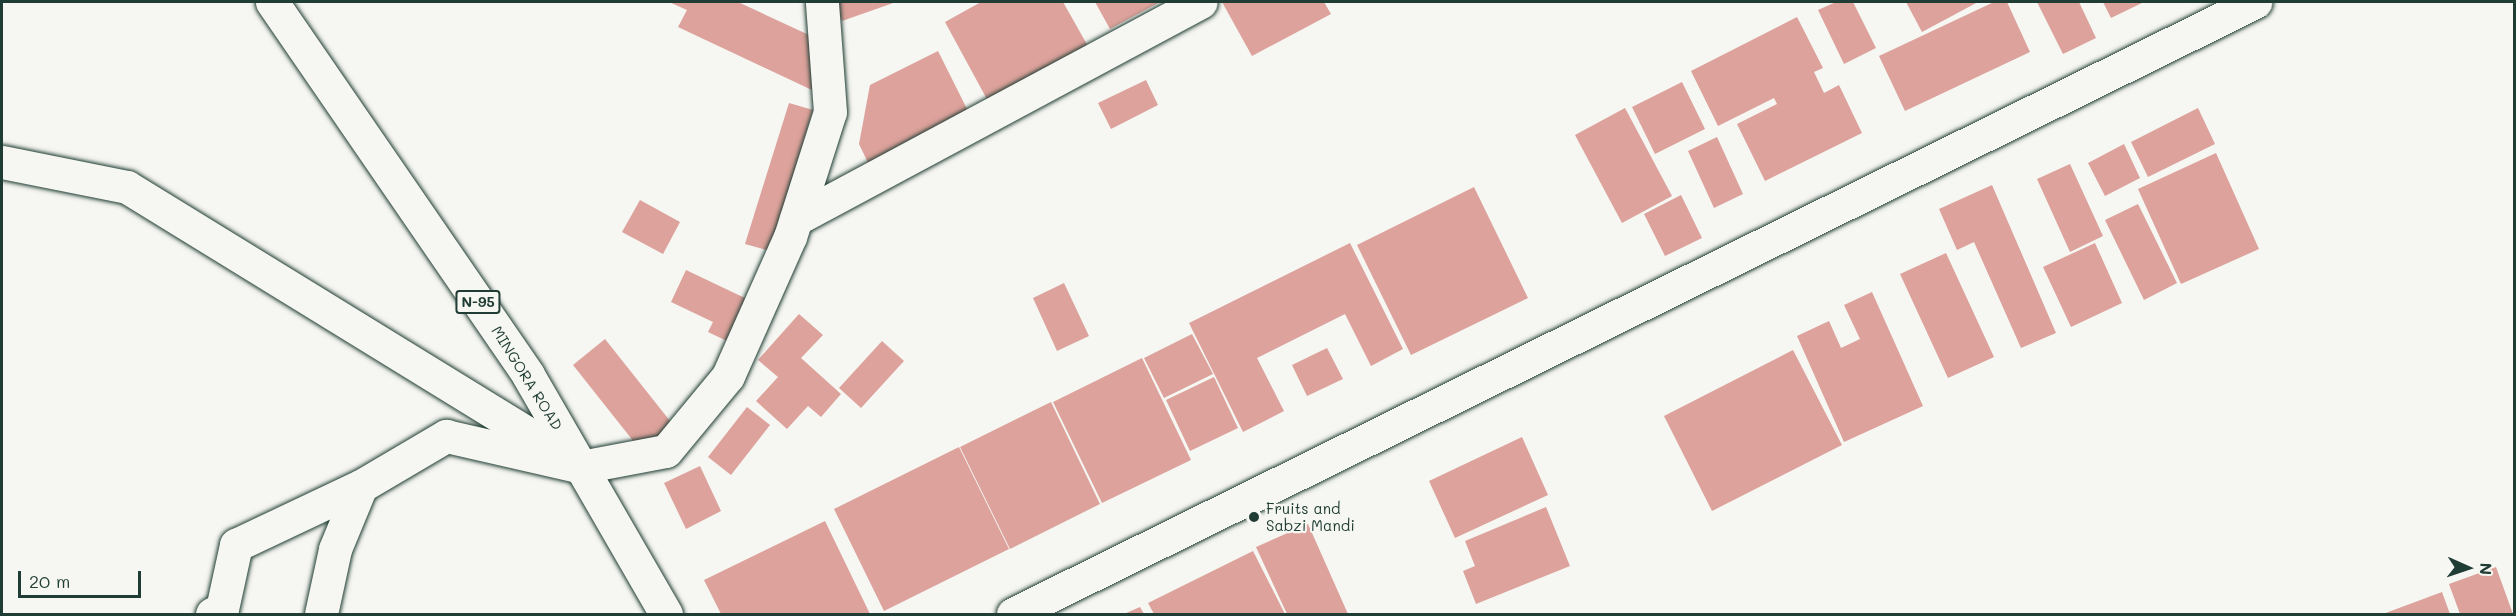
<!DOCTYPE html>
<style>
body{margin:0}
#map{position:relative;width:2516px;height:616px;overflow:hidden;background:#f6f6f2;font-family:Mali,sans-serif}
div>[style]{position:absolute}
.building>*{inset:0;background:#dca29b}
.roads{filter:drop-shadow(0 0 2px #1f3d34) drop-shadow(0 0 2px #1f3d34)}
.minor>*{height:33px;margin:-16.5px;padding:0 16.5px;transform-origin:16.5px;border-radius:16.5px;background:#f6f6f2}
.trunk>*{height:33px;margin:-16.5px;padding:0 16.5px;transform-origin:16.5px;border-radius:16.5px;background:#f6f6f2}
.dots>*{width:16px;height:16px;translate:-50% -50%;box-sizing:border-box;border:3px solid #f6f6f2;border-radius:50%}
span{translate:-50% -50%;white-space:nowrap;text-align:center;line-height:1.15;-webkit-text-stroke:4.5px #f6f6f2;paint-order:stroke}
.shield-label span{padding:2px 4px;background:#f6f6f2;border:2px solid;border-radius:4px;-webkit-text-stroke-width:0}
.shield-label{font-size:14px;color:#1f3d34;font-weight:700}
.street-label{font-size:15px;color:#1f3d34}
.poi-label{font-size:15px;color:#1f3d34}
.left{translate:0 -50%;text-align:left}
.frame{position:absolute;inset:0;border:3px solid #1f3d34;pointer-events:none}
.north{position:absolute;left:2438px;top:538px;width:60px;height:60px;-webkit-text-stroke:4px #f6f6f2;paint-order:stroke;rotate:93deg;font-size:16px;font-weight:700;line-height:24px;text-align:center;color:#1f3d34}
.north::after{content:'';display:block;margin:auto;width:21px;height:27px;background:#1f3d34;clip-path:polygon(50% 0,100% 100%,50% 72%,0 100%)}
.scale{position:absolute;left:18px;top:571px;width:123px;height:27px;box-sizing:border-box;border:3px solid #1f3d34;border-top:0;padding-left:8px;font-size:18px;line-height:21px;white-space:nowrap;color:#1f3d34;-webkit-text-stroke:4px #f6f6f2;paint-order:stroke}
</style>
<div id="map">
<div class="building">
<i style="clip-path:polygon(669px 2px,738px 2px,809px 35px,814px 91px,678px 27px,687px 10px)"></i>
<i style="clip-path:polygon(835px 2px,896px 2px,842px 21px)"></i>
<i style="clip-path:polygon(981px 2px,1063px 2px,1089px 48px,989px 103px,945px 22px)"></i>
<i style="clip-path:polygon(1095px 2px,1160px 2px,1110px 29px)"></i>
<i style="clip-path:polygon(1222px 2px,1324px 2px,1331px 14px,1252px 56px)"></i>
<i style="clip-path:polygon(1836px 2px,1853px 2px,1876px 48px,1844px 64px,1818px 10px)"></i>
<i style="clip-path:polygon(1906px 2px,1978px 2px,1922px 32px)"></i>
<i style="clip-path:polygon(1994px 2px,2007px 2px,2030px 52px,1905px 111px,1879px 56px)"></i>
<i style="clip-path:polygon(2037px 2px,2079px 2px,2096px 38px,2063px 54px)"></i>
<i style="clip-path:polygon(2103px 2px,2144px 2px,2111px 18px)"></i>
<i style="clip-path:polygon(1797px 17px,1823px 68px,1814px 72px,1824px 93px,1839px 85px,1862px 133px,1765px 181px,1737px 124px,1777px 104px,1774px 98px,1718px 126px,1691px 71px)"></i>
<i style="clip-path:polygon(938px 51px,971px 117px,871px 169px,859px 144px,870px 85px)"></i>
<i style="clip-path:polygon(1146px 80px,1158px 105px,1111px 129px,1098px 103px)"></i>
<i style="clip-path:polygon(1682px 82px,1705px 129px,1655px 154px,1632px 107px)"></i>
<i style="clip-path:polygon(789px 103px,813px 110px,770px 251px,745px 244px)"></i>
<i style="clip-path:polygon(1625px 108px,1672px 196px,1622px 223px,1575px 135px)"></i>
<i style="clip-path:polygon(2198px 108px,2215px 144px,2148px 177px,2131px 142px)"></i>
<i style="clip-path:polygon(1717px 137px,1743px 194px,1714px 208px,1688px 151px)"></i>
<i style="clip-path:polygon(2124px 144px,2140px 178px,2105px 196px,2088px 163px)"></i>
<i style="clip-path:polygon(2216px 153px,2259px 249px,2181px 284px,2138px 189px)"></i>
<i style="clip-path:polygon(2070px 164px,2103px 236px,2070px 252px,2037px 179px)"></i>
<i style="clip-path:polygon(1992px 185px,2056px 333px,2021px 348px,1974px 242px,1957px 250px,1939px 209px)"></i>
<i style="clip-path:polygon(1474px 187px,1528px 298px,1411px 355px,1357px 245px)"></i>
<i style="clip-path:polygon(1681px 195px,1702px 238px,1665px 256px,1644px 214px)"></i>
<i style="clip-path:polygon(640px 200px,680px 222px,663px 254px,622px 232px)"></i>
<i style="clip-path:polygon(2138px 204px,2177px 283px,2144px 300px,2105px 220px)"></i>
<i style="clip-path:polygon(1350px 243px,1403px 349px,1371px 366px,1345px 314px,1257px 358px,1284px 411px,1243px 432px,1189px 323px)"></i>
<i style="clip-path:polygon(2095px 243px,2122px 303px,2071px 327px,2043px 267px)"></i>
<i style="clip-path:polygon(1946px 253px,1994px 357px,1948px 378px,1900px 274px)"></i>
<i style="clip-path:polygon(686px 270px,747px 299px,727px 341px,708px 332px,713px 322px,671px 302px)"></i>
<i style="clip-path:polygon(1064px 283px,1089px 336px,1057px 351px,1033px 298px)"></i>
<i style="clip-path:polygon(1872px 292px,1923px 406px,1844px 442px,1797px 336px,1829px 321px,1841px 348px,1860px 339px,1844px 305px)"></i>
<i style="clip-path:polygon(799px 314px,823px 335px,801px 358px,841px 394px,821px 417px,808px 406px,787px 429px,756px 401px,778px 377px,758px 360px)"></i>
<i style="clip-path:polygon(1192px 334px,1213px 374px,1164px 398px,1144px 358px)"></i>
<i style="clip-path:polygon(605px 339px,674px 426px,642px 452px,573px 365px)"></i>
<i style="clip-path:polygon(882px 341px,904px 361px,861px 408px,839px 388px)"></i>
<i style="clip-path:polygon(1327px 348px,1343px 379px,1307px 396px,1292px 365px)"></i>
<i style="clip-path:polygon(1793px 350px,1842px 445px,1712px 511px,1664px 416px)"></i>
<i style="clip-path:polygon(1142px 358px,1191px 460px,1102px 503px,1053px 402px)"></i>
<i style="clip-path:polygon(1214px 377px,1238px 428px,1190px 451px,1166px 400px)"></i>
<i style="clip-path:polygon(1051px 402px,1100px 504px,1010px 549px,960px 447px)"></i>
<i style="clip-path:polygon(747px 407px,770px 425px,731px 475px,708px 457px)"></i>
<i style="clip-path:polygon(1522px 437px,1548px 495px,1455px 538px,1429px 481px)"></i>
<i style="clip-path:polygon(959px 447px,1009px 549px,884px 611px,834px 509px)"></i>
<i style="clip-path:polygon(700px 466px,721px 511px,686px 529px,664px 483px)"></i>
<i style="clip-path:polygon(1546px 507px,1570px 566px,1476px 604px,1463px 571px,1475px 566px,1465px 541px)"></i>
<i style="clip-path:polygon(825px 521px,870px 614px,721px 614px,704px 580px)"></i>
<i style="clip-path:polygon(1308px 524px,1348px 614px,1287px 614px,1256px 547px)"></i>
<i style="clip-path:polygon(1253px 551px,1285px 614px,1154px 614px,1148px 603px)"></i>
<i style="clip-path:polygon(2496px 567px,2513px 614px,2460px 614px,2449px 584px)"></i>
<i style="clip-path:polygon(2442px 592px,2450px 614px,2383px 614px)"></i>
<i style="clip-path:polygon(1140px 607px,1144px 614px,1124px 614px)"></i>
</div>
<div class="roads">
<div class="minor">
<i style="left:2px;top:162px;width:127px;rotate:11.3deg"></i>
<i style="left:127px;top:187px;width:506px;rotate:31.59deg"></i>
<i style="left:796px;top:219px;width:459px;rotate:-28.2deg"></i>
<i style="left:212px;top:614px;width:11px;rotate:-27deg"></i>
<i style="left:222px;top:609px;width:66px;rotate:-77.7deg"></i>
<i style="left:236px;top:545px;width:138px;rotate:-25.3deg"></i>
<i style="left:321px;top:614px;width:66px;rotate:-77.8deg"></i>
<i style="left:335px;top:549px;width:68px;rotate:-67.6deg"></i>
<i style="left:361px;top:486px;width:99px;rotate:-30.5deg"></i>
<i style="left:446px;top:436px;width:139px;rotate:12.9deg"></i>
<i style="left:581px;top:467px;width:86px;rotate:-10.7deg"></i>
<i style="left:666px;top:451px;width:97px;rotate:-50.4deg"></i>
<i style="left:728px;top:376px;width:152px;rotate:-66deg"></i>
<i style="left:790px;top:237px;width:131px;rotate:-72.3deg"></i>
<i style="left:830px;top:112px;width:110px;rotate:-94.2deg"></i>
<i style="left:1013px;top:614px;width:1385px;rotate:-26.23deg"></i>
</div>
<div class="trunk">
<i style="left:272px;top:2px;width:452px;rotate:55.5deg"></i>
<i style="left:528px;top:375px;width:276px;rotate:60deg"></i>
</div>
</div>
<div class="dots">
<i style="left:1254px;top:517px;background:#1f3d34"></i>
</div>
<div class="shield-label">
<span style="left:478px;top:302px">N-95</span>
</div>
<div class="street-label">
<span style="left:527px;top:378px;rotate:58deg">MINGORA ROAD</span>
</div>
<div class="poi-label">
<span class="left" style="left:1266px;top:517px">Fruits and<br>Sabzi Mandi</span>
</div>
<div class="frame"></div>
<div class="north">N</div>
<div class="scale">20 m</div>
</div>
